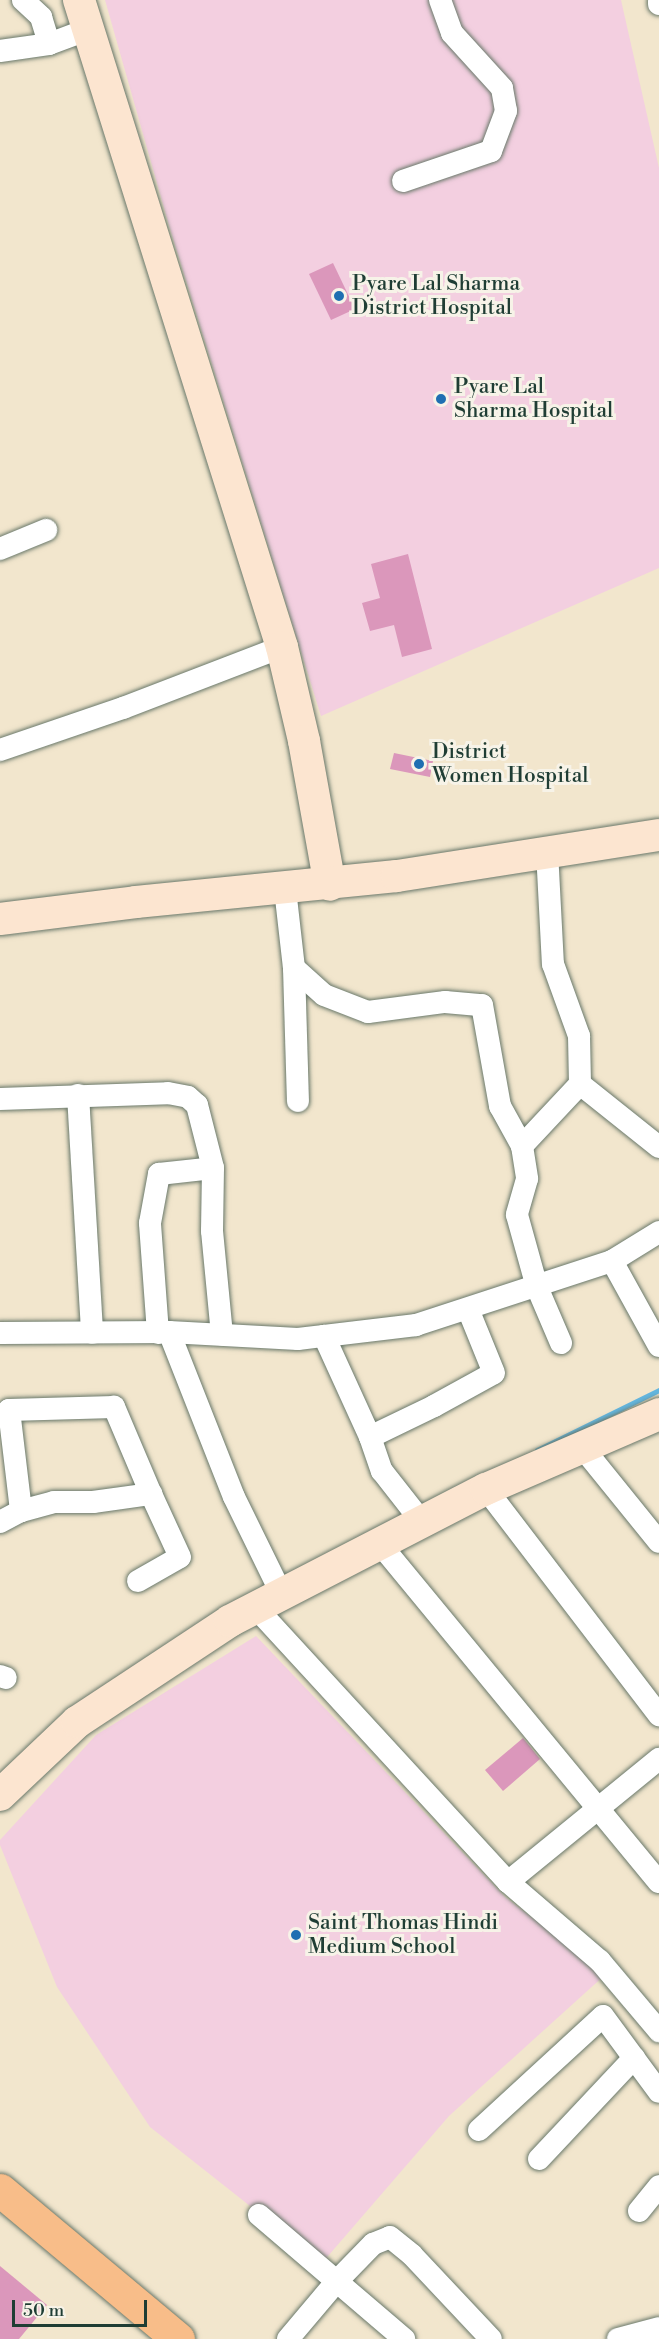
<!DOCTYPE html>
<style>
body{margin:0}
#map{position:relative;width:659px;height:2339px;overflow:hidden;background:#f2e6cd;font-family:"Libre Bodoni",serif}
div>[style]{position:absolute}
.built>*{inset:0;background:#f3cfe0}
.stream>*{height:5px;margin:-2.5px;padding:0 2.5px;transform-origin:2.5px;border-radius:2.5px;background:#63b6df}
.building>*{inset:0;background:#db97bb}
.roads{filter:drop-shadow(0 0 2px #69786a) drop-shadow(0 0 2px #69786a)}
.street>*{height:22px;margin:-11px;padding:0 11px;transform-origin:11px;border-radius:11px;background:#fff}
.secondary>*{height:32px;margin:-16px;padding:0 16px;transform-origin:16px;border-radius:16px;background:#fce5d0}
.primary>*{height:33px;margin:-16.5px;padding:0 16.5px;transform-origin:16.5px;border-radius:16.5px;background:#f8bd89}
.dots>*{width:16px;height:16px;translate:-50% -50%;box-sizing:border-box;border:3px solid #f7f3e8;border-radius:50%}
span{translate:-50% -50%;white-space:nowrap;text-align:center;line-height:1.15;-webkit-text-stroke:6px #f7f3e8;paint-order:stroke}
.poi-label{font-size:21px;color:#1f3d34}
.left{translate:0 -50%;text-align:left}
.scale{position:absolute;left:12px;top:2300px;width:135px;height:27px;box-sizing:border-box;border:3px solid #1f3d34;border-top:0;padding-left:8px;font-size:18px;line-height:21px;white-space:nowrap;color:#1f3d34;-webkit-text-stroke:4px #f7f3e8;paint-order:stroke}
</style>
<div id="map">
<div class="built">
<i style="clip-path:polygon(105px 0,621px 0,659px 168px,659px 568px,321px 716px,170px 229px)"></i>
<i style="clip-path:polygon(256px 1636px,505px 1897px,606px 1974px,449px 2116px,322px 2263px,150px 2127px,57px 1987px,0 1845px,0 1840px,96px 1735px)"></i>
</div>
<div class="stream">
<i style="left:537px;top:1450px;width:136px;rotate:-26.2deg"></i>
</div>
<div class="building">
<i style="clip-path:polygon(333px 263px,355px 309px,331px 320px,309px 274px)"></i>
<i style="clip-path:polygon(408px 554px,432px 649px,402px 657px,394px 625px,370px 631px,362px 603px,380px 598px,371px 564px)"></i>
<i style="clip-path:polygon(394px 753px,433px 761px,430px 777px,390px 769px)"></i>
<i style="clip-path:polygon(523px 1738px,540px 1759px,503px 1791px,485px 1770px)"></i>
<i style="clip-path:polygon(0 2266px,47px 2305px,19px 2339px,0 2339px)"></i>
</div>
<div class="roads">
<div class="street">
<i style="left:23px;top:0;width:25px;rotate:43deg"></i>
<i style="left:41px;top:17px;width:28px;rotate:73deg"></i>
<i style="left:49px;top:44px;width:43px;rotate:-20.6deg"></i>
<i style="left:659px;top:1px;width:3px;rotate:90deg"></i>
<i style="left:0;top:51px;width:49px;rotate:-8.1deg"></i>
<i style="left:403px;top:181px;width:93px;rotate:-18.8deg"></i>
<i style="left:491px;top:151px;width:43px;rotate:-69.4deg"></i>
<i style="left:506px;top:111px;width:23px;rotate:-100deg"></i>
<i style="left:502px;top:88px;width:74px;rotate:-132.3deg"></i>
<i style="left:452px;top:33px;width:35px;rotate:-110deg"></i>
<i style="left:0;top:549px;width:50px;rotate:-22.4deg"></i>
<i style="left:0;top:750px;width:130px;rotate:-18.9deg"></i>
<i style="left:123px;top:708px;width:170px;rotate:-21deg"></i>
<i style="left:547px;top:851px;width:113px;rotate:87deg"></i>
<i style="left:553px;top:964px;width:77px;rotate:70.1deg"></i>
<i style="left:579px;top:1036px;width:48px;rotate:88.8deg"></i>
<i style="left:580px;top:1084px;width:85px;rotate:133.1deg"></i>
<i style="left:522px;top:1146px;width:33px;rotate:81deg"></i>
<i style="left:527px;top:1179px;width:37px;rotate:106deg"></i>
<i style="left:517px;top:1215px;width:75px;rotate:74.5deg"></i>
<i style="left:537px;top:1287px;width:61px;rotate:66.8deg"></i>
<i style="left:285px;top:889px;width:80px;rotate:83.5deg"></i>
<i style="left:294px;top:968px;width:40px;rotate:42deg"></i>
<i style="left:324px;top:995px;width:47px;rotate:21.1deg"></i>
<i style="left:368px;top:1012px;width:78px;rotate:-7.4deg"></i>
<i style="left:445px;top:1002px;width:37px;rotate:5deg"></i>
<i style="left:482px;top:1005px;width:103px;rotate:79.9deg"></i>
<i style="left:500px;top:1106px;width:46px;rotate:61.2deg"></i>
<i style="left:294px;top:968px;width:133px;rotate:88.3deg"></i>
<i style="left:580px;top:1084px;width:101px;rotate:38.6deg"></i>
<i style="left:78px;top:1095px;width:238px;rotate:86.6deg"></i>
<i style="left:0;top:1099px;width:168px;rotate:-2deg"></i>
<i style="left:168px;top:1093px;width:20px;rotate:11deg"></i>
<i style="left:188px;top:1097px;width:12px;rotate:42deg"></i>
<i style="left:197px;top:1105px;width:65px;rotate:75.7deg"></i>
<i style="left:213px;top:1168px;width:63px;rotate:90.9deg"></i>
<i style="left:212px;top:1231px;width:104px;rotate:84.5deg"></i>
<i style="left:659px;top:1232px;width:55px;rotate:148.3deg"></i>
<i style="left:612px;top:1261px;width:97px;rotate:61.1deg"></i>
<i style="left:169px;top:1332px;width:177px;rotate:68.5deg"></i>
<i style="left:234px;top:1497px;width:109px;rotate:63.9deg"></i>
<i style="left:0;top:1333px;width:169px;rotate:-0.3deg"></i>
<i style="left:169px;top:1332px;width:129px;rotate:3.1deg"></i>
<i style="left:298px;top:1339px;width:26px;rotate:-7deg"></i>
<i style="left:324px;top:1336px;width:93px;rotate:-6.8deg"></i>
<i style="left:416px;top:1325px;width:206px;rotate:-18.1deg"></i>
<i style="left:158px;top:1333px;width:110px;rotate:-94.2deg"></i>
<i style="left:150px;top:1223px;width:50px;rotate:-79.6deg"></i>
<i style="left:159px;top:1174px;width:54px;rotate:-6.3deg"></i>
<i style="left:324px;top:1336px;width:111px;rotate:65.5deg"></i>
<i style="left:370px;top:1437px;width:71px;rotate:-25.8deg"></i>
<i style="left:434px;top:1406px;width:68px;rotate:-28.8deg"></i>
<i style="left:494px;top:1373px;width:69px;rotate:-112.1deg"></i>
<i style="left:370px;top:1437px;width:36px;rotate:71deg"></i>
<i style="left:382px;top:1471px;width:65px;rotate:51.9deg"></i>
<i style="left:582px;top:1447px;width:122px;rotate:51deg"></i>
<i style="left:486px;top:1489px;width:285px;rotate:52.6deg"></i>
<i style="left:0;top:1522px;width:24px;rotate:-28deg"></i>
<i style="left:21px;top:1511px;width:34px;rotate:-15deg"></i>
<i style="left:54px;top:1502px;width:39px"></i>
<i style="left:93px;top:1502px;width:59px;rotate:-7.9deg"></i>
<i style="left:151px;top:1494px;width:95px;rotate:-113deg"></i>
<i style="left:114px;top:1407px;width:105px;rotate:178.4deg"></i>
<i style="left:9px;top:1410px;width:102px;rotate:83.2deg"></i>
<i style="left:380px;top:1544px;width:438px;rotate:50.5deg"></i>
<i style="left:138px;top:1581px;width:48px;rotate:-29.7deg"></i>
<i style="left:180px;top:1557px;width:69px;rotate:-114.7deg"></i>
<i style="left:256px;top:1608px;width:372px;rotate:47.4deg"></i>
<i style="left:508px;top:1882px;width:121px;rotate:40.7deg"></i>
<i style="left:600px;top:1961px;width:92px;rotate:49.9deg"></i>
<i style="left:0;top:1676px;width:6px;rotate:18deg"></i>
<i style="left:508px;top:1882px;width:195px;rotate:-39.2deg"></i>
<i style="left:479px;top:2130px;width:168px;rotate:-42.6deg"></i>
<i style="left:603px;top:2016px;width:94px;rotate:53.6deg"></i>
<i style="left:539px;top:2159px;width:139px;rotate:-46.8deg"></i>
<i style="left:639px;top:2211px;width:32px;rotate:-51deg"></i>
<i style="left:259px;top:2215px;width:191px;rotate:40.5deg"></i>
<i style="left:288px;top:2339px;width:76px;rotate:-49.8deg"></i>
<i style="left:337px;top:2281px;width:52px;rotate:-45.8deg"></i>
<i style="left:373px;top:2244px;width:18px;rotate:-22deg"></i>
<i style="left:390px;top:2237px;width:28px;rotate:39deg"></i>
<i style="left:412px;top:2255px;width:115px;rotate:46.8deg"></i>
<i style="left:618px;top:2339px;width:42px;rotate:-15deg"></i>
</div>
<div class="secondary">
<i style="left:79px;top:0;width:678px;rotate:72.58deg"></i>
<i style="left:282px;top:647px;width:97px;rotate:76.8deg"></i>
<i style="left:304px;top:741px;width:146px;rotate:79.8deg"></i>
<i style="left:0;top:919px;width:137px;rotate:-7.1deg"></i>
<i style="left:136px;top:902px;width:262px;rotate:-5.7deg"></i>
<i style="left:397px;top:876px;width:265px;rotate:-8.9deg"></i>
<i style="left:0;top:1795px;width:106px;rotate:-43.5deg"></i>
<i style="left:77px;top:1722px;width:183px;rotate:-33.4deg"></i>
<i style="left:230px;top:1621px;width:288px;rotate:-27.3deg"></i>
<i style="left:486px;top:1489px;width:189px;rotate:-23.4deg"></i>
</div>
<div class="primary">
<i style="left:0;top:2190px;width:232px;rotate:39.9deg"></i>
</div>
</div>
<div class="dots">
<i style="left:339px;top:296px;background:#1f6fb2"></i>
<i style="left:441px;top:399px;background:#1f6fb2"></i>
<i style="left:419px;top:764px;background:#1f6fb2"></i>
<i style="left:296px;top:1935px;background:#1f6fb2"></i>
</div>
<div class="poi-label">
<span class="left" style="left:352px;top:296px">Pyare Lal Sharma<br>District Hospital</span>
<span class="left" style="left:454px;top:399px">Pyare Lal<br>Sharma Hospital</span>
<span class="left" style="left:432px;top:764px">District<br>Women Hospital</span>
<span class="left" style="left:308px;top:1935px">Saint Thomas Hindi<br>Medium School</span>
</div>
<div class="scale">50 m</div>
</div>
